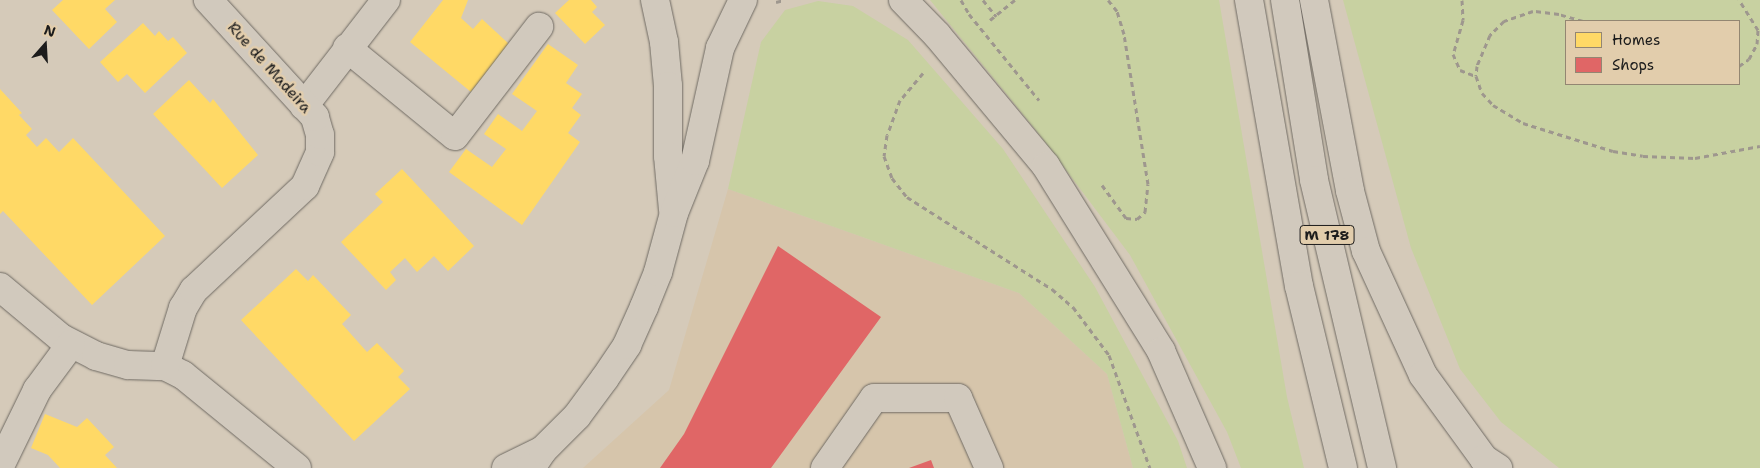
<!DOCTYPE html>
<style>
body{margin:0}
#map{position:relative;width:1760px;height:468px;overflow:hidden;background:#d5cab9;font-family:"Shantell Sans",sans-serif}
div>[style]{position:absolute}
.built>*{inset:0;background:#d6c5ab}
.green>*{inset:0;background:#c8d1a1}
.homes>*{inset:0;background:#ffd966}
.shops>*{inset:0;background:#e06666}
.path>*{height:3px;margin-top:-1.5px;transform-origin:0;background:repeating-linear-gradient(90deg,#9e978e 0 5px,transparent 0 9px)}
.roads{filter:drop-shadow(0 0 1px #6f6a63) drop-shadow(0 0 1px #6f6a63)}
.minor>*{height:28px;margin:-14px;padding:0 14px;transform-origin:14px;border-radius:14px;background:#d1c9bd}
.major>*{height:28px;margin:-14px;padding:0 14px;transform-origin:14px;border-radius:14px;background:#d1c9bd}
span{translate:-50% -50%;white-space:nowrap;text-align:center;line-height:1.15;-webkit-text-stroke:5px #e2cdac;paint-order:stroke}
.shield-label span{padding:1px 4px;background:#e2cdac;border:1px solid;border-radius:4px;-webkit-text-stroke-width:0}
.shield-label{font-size:14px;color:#1c1c1c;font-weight:700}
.street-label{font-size:15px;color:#1c1c1c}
.legend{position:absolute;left:1565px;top:20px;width:175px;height:65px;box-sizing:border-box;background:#e2cdac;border:1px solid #938672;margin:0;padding:6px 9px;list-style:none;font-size:15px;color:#1c1c1c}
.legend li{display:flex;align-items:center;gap:10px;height:25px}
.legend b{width:25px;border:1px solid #938672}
.north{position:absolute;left:20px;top:20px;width:50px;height:50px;-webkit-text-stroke:4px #e2cdac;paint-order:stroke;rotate:19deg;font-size:14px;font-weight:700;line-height:20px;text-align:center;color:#1c1c1c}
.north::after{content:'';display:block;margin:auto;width:18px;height:22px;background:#1c1c1c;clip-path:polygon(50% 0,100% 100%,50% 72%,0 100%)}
</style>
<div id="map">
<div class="built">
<i style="clip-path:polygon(728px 189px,1019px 293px,1107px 374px,1133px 468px,583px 468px,669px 390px)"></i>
</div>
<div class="green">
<i style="clip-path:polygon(930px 0,1219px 0,1287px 397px,1304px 468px,1241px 468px,1227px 432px,1130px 255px,1038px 133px)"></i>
<i style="clip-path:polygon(evenodd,1343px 0,1760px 0,1760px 468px,1559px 468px,1501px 422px,1460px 369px,1411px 248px,1343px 0,1566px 21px,1739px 21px,1739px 84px,1566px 84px,1566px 21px)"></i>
<i style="clip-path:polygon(818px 1px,853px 6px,908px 40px,1003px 149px,1095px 287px,1178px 441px,1187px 468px,1133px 468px,1107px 374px,1019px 293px,728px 189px,761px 42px,785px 10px)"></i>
</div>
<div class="homes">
<i style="clip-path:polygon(63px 0,115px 0,105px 9px,117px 22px,89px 49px,52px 10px)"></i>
<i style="clip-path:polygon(443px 0,468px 0,461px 18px,473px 29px,482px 19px,509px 44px,471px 92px,410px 42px)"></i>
<i style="clip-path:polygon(569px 0,591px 0,597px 7px,592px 12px,605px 25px,585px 44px,555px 13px)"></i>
<i style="clip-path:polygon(143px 23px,155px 36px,159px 31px,168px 41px,173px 37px,187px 53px,145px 93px,127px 74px,118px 82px,100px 62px)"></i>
<i style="clip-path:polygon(548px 44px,578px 65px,566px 83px,582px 94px,572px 108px,581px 115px,568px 133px,580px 142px,522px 225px,449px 172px,466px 149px,492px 167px,506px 149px,484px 134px,498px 114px,522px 131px,537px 111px,512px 94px)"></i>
<i style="clip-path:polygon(189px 80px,210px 103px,213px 99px,258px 155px,222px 188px,153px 114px)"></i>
<i style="clip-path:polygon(0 89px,22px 113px,19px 115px,32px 129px,26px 135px,37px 147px,46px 138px,59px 152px,73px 138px,165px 236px,92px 305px,3px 211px,0 214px)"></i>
<i style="clip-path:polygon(402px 169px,474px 246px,448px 271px,434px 256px,417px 272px,405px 258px,390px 272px,396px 280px,386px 290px,341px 242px,383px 202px,375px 194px)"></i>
<i style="clip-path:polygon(296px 269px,308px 281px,313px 275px,351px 315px,342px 324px,367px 352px,377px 343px,404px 371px,398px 377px,410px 389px,354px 441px,241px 320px)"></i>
<i style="clip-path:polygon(45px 414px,77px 427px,87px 418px,114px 447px,105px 455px,117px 468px,60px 468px,48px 455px,31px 448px)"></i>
</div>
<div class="shops">
<i style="clip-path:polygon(778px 246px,881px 317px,771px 468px,660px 468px,684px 434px)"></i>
<i style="clip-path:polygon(931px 460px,934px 468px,909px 468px)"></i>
</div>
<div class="path">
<i style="left:961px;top:0;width:16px;rotate:60deg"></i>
<i style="left:969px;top:14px;width:111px;rotate:50.9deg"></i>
<i style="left:983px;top:0;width:21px;rotate:51deg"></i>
<i style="left:1462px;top:0;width:20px;rotate:87deg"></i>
<i style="left:1463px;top:20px;width:35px;rotate:106deg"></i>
<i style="left:1453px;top:54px;width:17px;rotate:66deg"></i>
<i style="left:1460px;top:70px;width:17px;rotate:21deg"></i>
<i style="left:776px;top:2px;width:8px;rotate:-14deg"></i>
<i style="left:990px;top:20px;width:32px;rotate:-39deg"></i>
<i style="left:1583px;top:21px;width:25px;rotate:-164deg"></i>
<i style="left:1559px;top:14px;width:26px;rotate:-173deg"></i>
<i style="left:1533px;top:11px;width:31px;rotate:161deg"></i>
<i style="left:1504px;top:21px;width:20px;rotate:135deg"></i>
<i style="left:1490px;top:35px;width:34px;rotate:113deg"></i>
<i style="left:1477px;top:66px;width:10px;rotate:96deg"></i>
<i style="left:1476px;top:76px;width:18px;rotate:71deg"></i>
<i style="left:1482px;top:93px;width:16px;rotate:47deg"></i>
<i style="left:1493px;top:105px;width:35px;rotate:31deg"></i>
<i style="left:1523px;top:123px;width:94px;rotate:17.3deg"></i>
<i style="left:1613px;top:151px;width:30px;rotate:9deg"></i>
<i style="left:1643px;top:156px;width:52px;rotate:2.2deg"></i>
<i style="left:1695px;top:158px;width:66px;rotate:-10.5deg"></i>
<i style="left:1739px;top:66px;width:12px;rotate:-35deg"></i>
<i style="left:1749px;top:59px;width:17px;rotate:-62deg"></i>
<i style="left:1757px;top:44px;width:14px;rotate:-86deg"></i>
<i style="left:1758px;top:30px;width:36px;rotate:-122deg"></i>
<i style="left:923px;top:73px;width:35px;rotate:130deg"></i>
<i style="left:900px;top:100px;width:37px;rotate:110deg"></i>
<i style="left:887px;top:135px;width:21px;rotate:98deg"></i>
<i style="left:884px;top:156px;width:23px;rotate:70deg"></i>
<i style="left:892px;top:178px;width:24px;rotate:52deg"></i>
<i style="left:907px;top:197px;width:172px;rotate:32.4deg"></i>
<i style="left:1052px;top:289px;width:28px;rotate:41deg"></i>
<i style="left:1073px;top:307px;width:60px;rotate:53.1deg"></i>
<i style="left:1109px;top:355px;width:120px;rotate:70.1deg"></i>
<i style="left:1102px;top:185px;width:41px;rotate:54deg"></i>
<i style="left:1126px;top:218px;width:11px;rotate:5deg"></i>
<i style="left:1137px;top:219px;width:11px;rotate:-41deg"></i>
<i style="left:1145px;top:212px;width:28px;rotate:-84deg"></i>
<i style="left:1148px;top:184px;width:152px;rotate:-99.1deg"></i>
<i style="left:1124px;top:34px;width:24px;rotate:-107deg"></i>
<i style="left:1117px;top:11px;width:14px;rotate:-129deg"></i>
</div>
<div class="roads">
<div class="minor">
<i style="left:655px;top:0;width:43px;rotate:77.9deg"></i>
<i style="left:664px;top:42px;width:44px;rotate:84.8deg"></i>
<i style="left:668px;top:86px;width:70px;rotate:90deg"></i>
<i style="left:668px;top:156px;width:54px;rotate:84.7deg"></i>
<i style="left:347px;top:48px;width:139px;rotate:39.2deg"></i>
<i style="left:455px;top:136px;width:138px;rotate:-52.4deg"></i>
<i style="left:304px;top:106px;width:134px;rotate:-52.3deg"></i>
<i style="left:0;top:287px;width:80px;rotate:39.9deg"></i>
<i style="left:61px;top:338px;width:39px;rotate:27deg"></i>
<i style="left:96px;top:356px;width:33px;rotate:16deg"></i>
<i style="left:128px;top:365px;width:37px;rotate:2deg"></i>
<i style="left:165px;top:366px;width:20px;rotate:27deg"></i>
<i style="left:183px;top:375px;width:147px;rotate:39.2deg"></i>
<i style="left:165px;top:366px;width:61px;rotate:-72.8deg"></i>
<i style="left:183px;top:308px;width:21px;rotate:-59deg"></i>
<i style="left:194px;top:290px;width:152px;rotate:-43.1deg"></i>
<i style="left:305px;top:186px;width:37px;rotate:-66deg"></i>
<i style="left:320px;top:152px;width:17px;rotate:-90deg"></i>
<i style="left:320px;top:135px;width:19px;rotate:-106deg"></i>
<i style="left:315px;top:117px;width:159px;rotate:-132.4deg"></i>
<i style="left:0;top:466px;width:85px;rotate:-64deg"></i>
<i style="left:37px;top:390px;width:57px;rotate:-53.5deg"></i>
<i style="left:506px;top:468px;width:41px;rotate:-25.9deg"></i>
<i style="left:531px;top:468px;width:22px;rotate:-56deg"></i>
<i style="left:543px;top:450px;width:48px;rotate:-45deg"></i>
<i style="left:577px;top:416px;width:47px;rotate:-53.6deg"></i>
<i style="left:605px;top:378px;width:40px;rotate:-56deg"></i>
<i style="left:627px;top:345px;width:42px;rotate:-65.9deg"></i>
<i style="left:644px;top:307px;width:38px;rotate:-68deg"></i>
<i style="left:658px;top:272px;width:61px;rotate:-74.8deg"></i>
<i style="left:674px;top:213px;width:56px;rotate:-68deg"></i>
<i style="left:695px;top:161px;width:116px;rotate:-77.5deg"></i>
<i style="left:720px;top:48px;width:53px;rotate:-64.4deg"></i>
<i style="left:825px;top:468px;width:85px;rotate:-55deg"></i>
<i style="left:874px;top:398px;width:84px"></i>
<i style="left:958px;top:398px;width:77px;rotate:66.1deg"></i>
</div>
<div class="major">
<i style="left:903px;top:0;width:49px;rotate:45.8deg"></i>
<i style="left:937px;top:35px;width:170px;rotate:50.2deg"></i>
<i style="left:1046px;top:166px;width:218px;rotate:58.1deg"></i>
<i style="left:1161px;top:351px;width:128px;rotate:66.4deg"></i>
<i style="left:1249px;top:0;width:290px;rotate:80.1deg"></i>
<i style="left:1299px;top:286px;width:187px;rotate:76.4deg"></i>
<i style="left:1285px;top:0;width:182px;rotate:80.8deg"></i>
<i style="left:1314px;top:180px;width:296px;rotate:76.7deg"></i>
<i style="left:1314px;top:0;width:194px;rotate:79.3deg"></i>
<i style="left:1350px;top:191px;width:62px;rotate:75.1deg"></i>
<i style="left:1366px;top:251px;width:136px;rotate:65.3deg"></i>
<i style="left:1423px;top:375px;width:104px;rotate:54deg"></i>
<i style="left:1484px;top:459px;width:17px;rotate:33deg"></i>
</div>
</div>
<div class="shield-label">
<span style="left:1327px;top:235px">M 178</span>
</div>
<div class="street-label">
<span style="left:269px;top:68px;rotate:48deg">Rue de Madeira</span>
</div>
<ul class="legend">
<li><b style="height:14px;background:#ffd966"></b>Homes</li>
<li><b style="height:14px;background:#e06666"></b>Shops</li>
</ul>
<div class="north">N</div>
</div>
